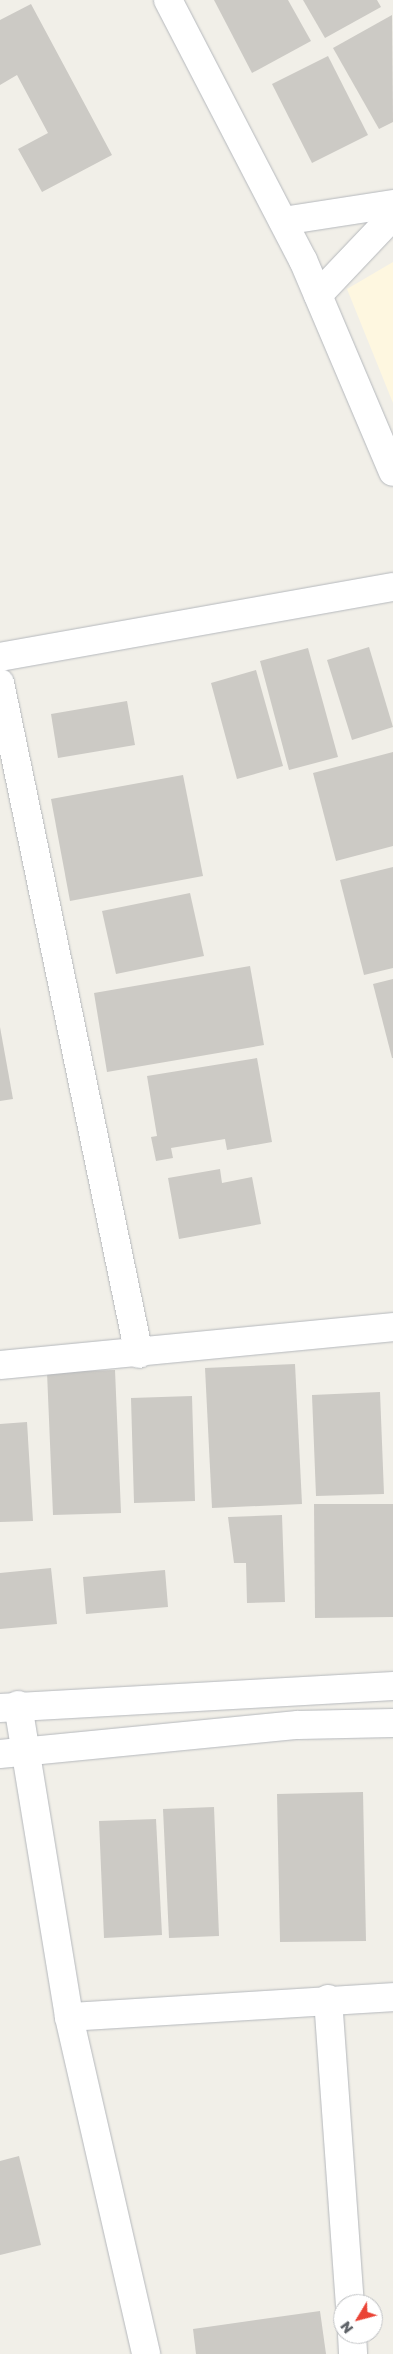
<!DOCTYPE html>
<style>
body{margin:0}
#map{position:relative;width:393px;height:2354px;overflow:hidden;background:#f1efe8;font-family:"Golos Text",sans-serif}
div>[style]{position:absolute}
.commercial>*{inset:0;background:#fef7e0}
.building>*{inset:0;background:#cccac5}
.roads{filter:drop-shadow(0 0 1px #b5b8bc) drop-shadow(0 0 1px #b5b8bc)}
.minor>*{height:28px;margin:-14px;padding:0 14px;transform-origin:14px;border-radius:14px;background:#fff}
.tertiary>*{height:28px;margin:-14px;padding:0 14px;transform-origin:14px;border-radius:14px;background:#fff}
.secondary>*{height:28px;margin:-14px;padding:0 14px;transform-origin:14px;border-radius:14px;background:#fff}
span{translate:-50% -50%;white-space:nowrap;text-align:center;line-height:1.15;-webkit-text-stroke:5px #fff;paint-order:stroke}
.north{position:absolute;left:333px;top:2294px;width:50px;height:50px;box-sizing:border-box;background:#fff;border:1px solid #bfc1c3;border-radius:50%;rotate:233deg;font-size:14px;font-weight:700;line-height:20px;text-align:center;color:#5f6368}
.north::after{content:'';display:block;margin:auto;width:18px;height:22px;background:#ea4335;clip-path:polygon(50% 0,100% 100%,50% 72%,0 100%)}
</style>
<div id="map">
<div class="commercial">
<i style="clip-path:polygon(393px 262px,393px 403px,347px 289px)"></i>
</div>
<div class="building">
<i style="clip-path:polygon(214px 0,288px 0,311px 41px,252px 73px)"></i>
<i style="clip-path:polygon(303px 0,377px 0,381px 7px,325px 38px)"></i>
<i style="clip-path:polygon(31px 4px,112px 155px,42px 192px,18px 149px,48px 133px,17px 75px,0 85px,0 20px)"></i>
<i style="clip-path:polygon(392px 15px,393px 122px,379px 129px,333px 48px)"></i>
<i style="clip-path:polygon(328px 56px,368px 135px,312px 163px,272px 84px)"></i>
<i style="clip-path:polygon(369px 647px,393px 727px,352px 740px,327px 660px)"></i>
<i style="clip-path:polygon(308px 648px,338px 757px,289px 770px,260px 661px)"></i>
<i style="clip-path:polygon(256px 670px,283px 766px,237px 779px,211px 683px)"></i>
<i style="clip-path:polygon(127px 701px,135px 745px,58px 758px,51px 714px)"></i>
<i style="clip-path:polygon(393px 752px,393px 846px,336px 861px,313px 773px)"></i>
<i style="clip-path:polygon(183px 775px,203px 876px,70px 901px,51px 799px)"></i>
<i style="clip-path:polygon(393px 867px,393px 968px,364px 975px,340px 880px)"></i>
<i style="clip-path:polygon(190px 893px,204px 956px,116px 974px,102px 911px)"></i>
<i style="clip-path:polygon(250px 966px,264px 1045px,107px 1072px,94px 993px)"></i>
<i style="clip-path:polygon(393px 979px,393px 1058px,392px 1058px,373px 984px)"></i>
<i style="clip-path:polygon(0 1027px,13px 1099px,0 1101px)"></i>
<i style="clip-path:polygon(257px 1058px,272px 1142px,227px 1150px,225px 1139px,171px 1148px,173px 1158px,156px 1161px,151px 1137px,157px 1136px,147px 1076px)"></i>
<i style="clip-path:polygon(220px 1169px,222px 1183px,252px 1177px,261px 1224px,179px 1239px,168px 1178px)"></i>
<i style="clip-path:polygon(295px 1364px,302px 1504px,212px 1508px,205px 1368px)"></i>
<i style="clip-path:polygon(115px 1370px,121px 1513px,53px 1515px,47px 1372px)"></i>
<i style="clip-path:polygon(380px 1392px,384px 1494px,316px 1496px,312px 1395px)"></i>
<i style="clip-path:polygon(192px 1396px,195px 1501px,134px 1503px,131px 1398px)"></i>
<i style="clip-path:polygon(27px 1422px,33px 1521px,0 1522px,0 1424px)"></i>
<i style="clip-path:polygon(314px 1504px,393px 1504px,393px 1617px,315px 1618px)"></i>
<i style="clip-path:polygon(282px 1515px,285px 1602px,247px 1603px,246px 1563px,234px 1563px,228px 1517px)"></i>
<i style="clip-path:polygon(51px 1568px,57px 1624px,0 1629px,0 1573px)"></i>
<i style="clip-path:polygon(165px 1570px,168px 1607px,86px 1614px,83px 1577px)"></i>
<i style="clip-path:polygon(363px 1792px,366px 1941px,280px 1942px,277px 1794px)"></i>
<i style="clip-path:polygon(214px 1807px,219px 1936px,169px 1938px,163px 1809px)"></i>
<i style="clip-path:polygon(156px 1819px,162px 1935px,104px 1938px,99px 1821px)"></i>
<i style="clip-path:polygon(19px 2156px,41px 2245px,0 2255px,0 2161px)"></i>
<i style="clip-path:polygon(320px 2311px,326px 2354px,196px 2354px,193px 2329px)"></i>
</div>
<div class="roads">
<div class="minor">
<i style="left:0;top:657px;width:399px;rotate:-10.1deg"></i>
<i style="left:0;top:683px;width:685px;rotate:78.3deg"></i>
<i style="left:0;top:1365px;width:395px;rotate:-5.5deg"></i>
<i style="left:18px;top:1705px;width:316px;rotate:80.7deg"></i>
<i style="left:69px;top:2017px;width:346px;rotate:77.1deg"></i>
<i style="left:328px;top:1999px;width:306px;rotate:85.9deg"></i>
<i style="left:69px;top:2017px;width:325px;rotate:-3.5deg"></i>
<i style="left:352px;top:2334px;width:20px;rotate:87deg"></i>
</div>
<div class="tertiary">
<i style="left:168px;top:0;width:293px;rotate:62.6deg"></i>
<i style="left:303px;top:260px;width:230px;rotate:67deg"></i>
<i style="left:283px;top:221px;width:111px;rotate:-8.8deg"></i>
<i style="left:318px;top:295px;width:109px;rotate:-46.5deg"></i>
</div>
<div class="secondary">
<i style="left:0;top:1708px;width:394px;rotate:-3.2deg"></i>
<i style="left:0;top:1754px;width:299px;rotate:-5.6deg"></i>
<i style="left:298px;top:1725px;width:95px;rotate:-1.2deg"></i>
</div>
</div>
<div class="north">N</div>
</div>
